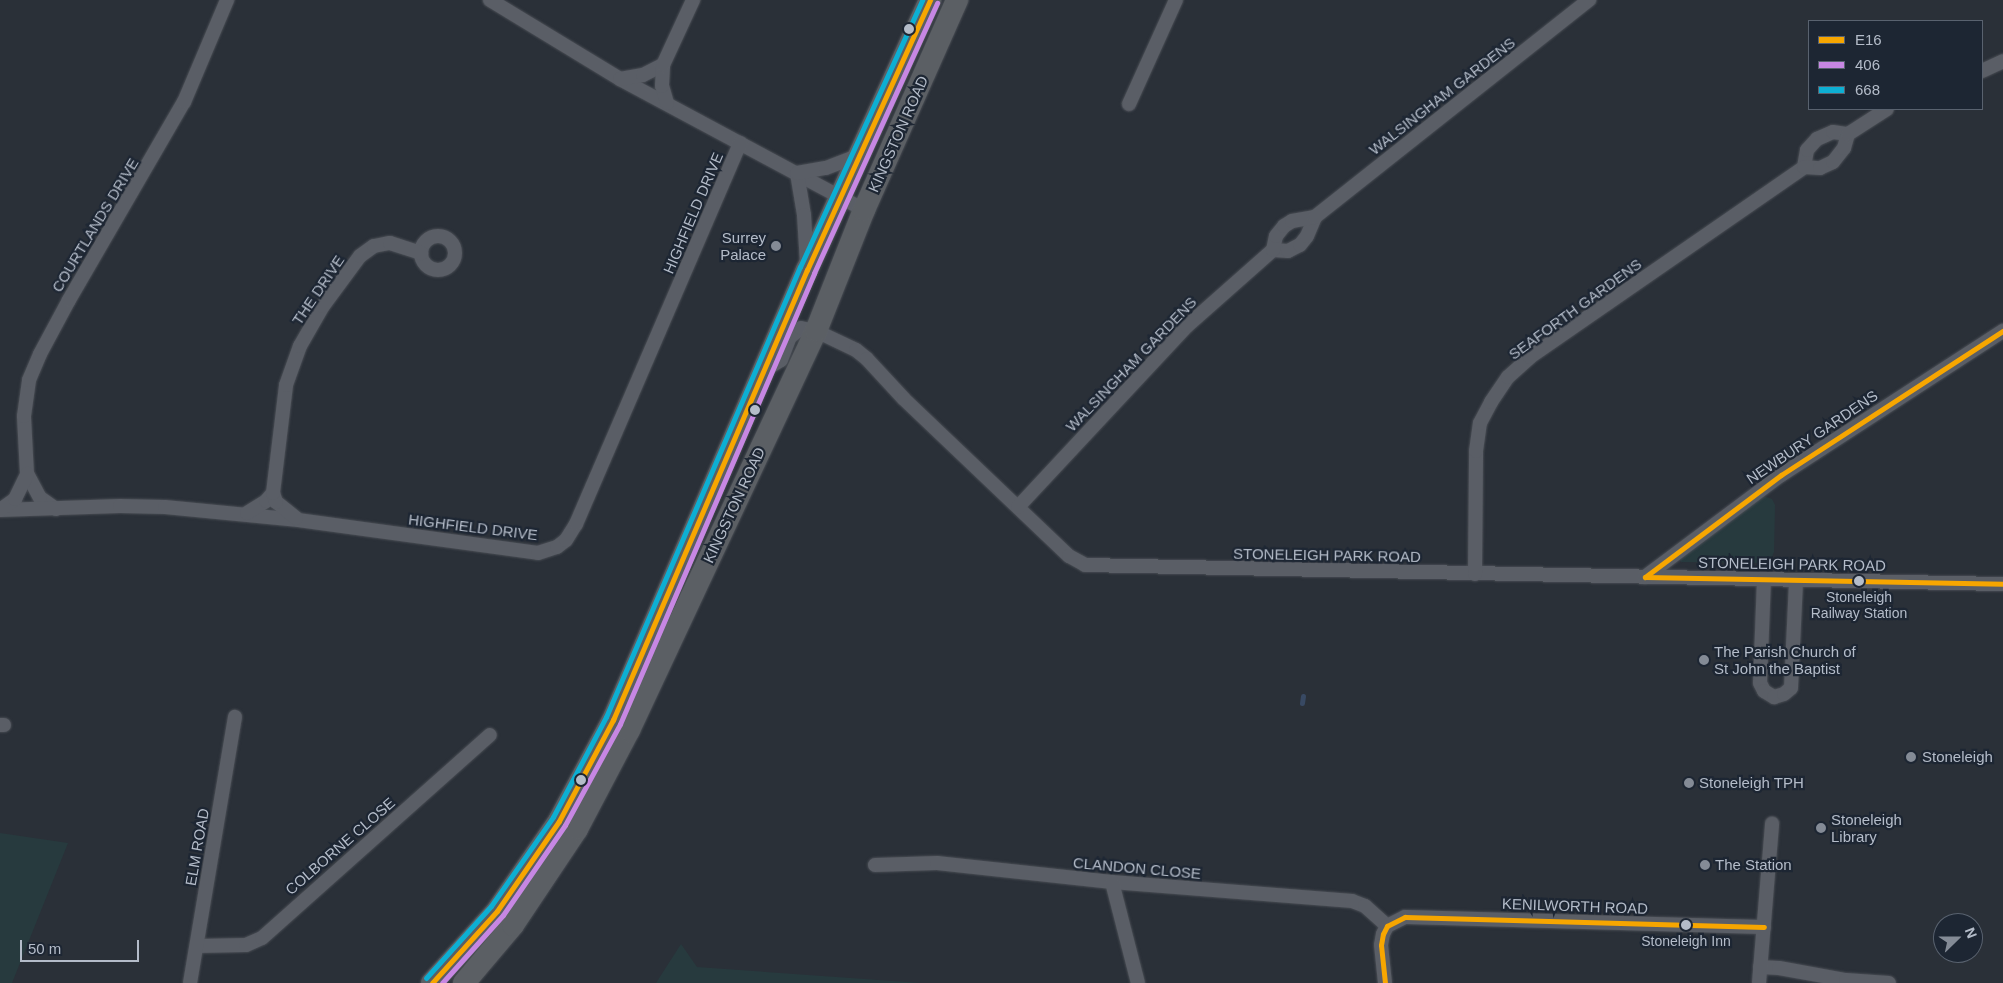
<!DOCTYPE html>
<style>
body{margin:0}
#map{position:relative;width:2003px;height:983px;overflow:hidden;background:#2a3038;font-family:Arial,sans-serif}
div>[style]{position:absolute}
.green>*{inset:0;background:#273a3e}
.stream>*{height:5px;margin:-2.5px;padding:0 2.5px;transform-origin:2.5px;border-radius:2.5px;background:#384963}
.roads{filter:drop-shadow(0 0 1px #484c53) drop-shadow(0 0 1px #484c53)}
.minor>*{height:14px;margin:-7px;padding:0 7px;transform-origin:7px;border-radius:7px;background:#5a5e66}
.minor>.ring{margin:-7px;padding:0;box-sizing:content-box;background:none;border:14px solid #5a5e66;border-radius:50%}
.trunk>*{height:22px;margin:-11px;padding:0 11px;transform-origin:11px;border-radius:11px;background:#5b5f64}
.bus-1>*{height:5px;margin:-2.5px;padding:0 2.5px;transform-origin:2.5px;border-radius:2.5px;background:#f7a600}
.bus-2>*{height:5px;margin:-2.5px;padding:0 2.5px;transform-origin:2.5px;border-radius:2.5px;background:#c787e3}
.bus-3>*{height:5px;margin:-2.5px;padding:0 2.5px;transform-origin:2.5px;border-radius:2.5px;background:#0dafd3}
.dots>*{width:14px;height:14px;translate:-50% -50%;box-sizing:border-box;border:2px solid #1d2633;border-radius:50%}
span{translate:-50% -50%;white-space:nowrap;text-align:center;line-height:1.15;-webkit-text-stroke:4.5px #1d2633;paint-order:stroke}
.bus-label{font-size:14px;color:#b4bcc9}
.street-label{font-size:15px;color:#b4bcc9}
.poi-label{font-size:15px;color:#b4bcc9}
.right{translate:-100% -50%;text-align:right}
.left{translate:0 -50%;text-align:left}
.legend{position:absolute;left:1808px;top:20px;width:175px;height:90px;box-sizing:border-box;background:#1d2633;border:1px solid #59626f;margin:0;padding:6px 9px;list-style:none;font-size:15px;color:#b4bcc9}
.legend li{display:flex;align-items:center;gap:10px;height:25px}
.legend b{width:25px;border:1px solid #59626f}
.north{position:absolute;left:1933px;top:913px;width:50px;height:50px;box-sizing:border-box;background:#1d2633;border:1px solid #59626f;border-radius:50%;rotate:68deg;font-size:14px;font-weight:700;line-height:20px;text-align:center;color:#b4bcc9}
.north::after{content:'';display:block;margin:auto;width:18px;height:22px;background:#848b96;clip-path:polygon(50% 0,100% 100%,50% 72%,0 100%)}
.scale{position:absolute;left:20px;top:940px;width:119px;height:22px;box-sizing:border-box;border:2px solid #b4bcc9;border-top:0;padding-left:6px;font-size:15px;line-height:18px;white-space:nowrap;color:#b4bcc9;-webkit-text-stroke:4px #1d2633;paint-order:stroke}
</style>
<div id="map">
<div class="green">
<i style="clip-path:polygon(1759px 497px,1766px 497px,1772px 499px,1775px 505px,1774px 552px,1771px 559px,1765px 563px,1757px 563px,1681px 562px,1679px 558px)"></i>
<i style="clip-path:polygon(0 833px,68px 843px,12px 983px,0 983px)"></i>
<i style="clip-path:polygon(681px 944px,697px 967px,921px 983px,656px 983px)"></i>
</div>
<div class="stream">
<i style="left:1302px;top:703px;width:7px;rotate:-82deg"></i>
</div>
<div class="roads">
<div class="minor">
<i style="left:490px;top:0;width:152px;rotate:31.3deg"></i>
<i style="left:620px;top:79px;width:277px;rotate:28.2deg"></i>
<i style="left:1982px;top:71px;width:23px;rotate:-25deg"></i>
<i style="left:620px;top:79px;width:23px;rotate:-10deg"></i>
<i style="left:643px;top:75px;width:22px;rotate:-27deg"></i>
<i style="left:667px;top:103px;width:18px;rotate:-106deg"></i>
<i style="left:662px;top:86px;width:21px;rotate:-87deg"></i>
<i style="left:663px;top:65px;width:72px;rotate:-65.2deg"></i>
<i style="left:1129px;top:104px;width:114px;rotate:-65.7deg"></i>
<i style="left:1804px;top:167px;width:17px;rotate:-80deg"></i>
<i style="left:1807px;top:150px;width:15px;rotate:-48deg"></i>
<i style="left:1817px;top:139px;width:17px;rotate:-24deg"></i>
<i style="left:1833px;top:132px;width:15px;rotate:8deg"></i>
<i style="left:797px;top:173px;width:43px;rotate:80.5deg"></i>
<i style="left:804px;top:215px;width:49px;rotate:86.5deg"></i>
<i style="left:797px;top:173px;width:29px;rotate:-10deg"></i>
<i style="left:826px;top:168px;width:34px;rotate:-21deg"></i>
<i class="ring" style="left:421px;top:236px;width:20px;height:20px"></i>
<i style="left:1273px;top:250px;width:15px;rotate:4deg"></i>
<i style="left:1288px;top:251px;width:13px;rotate:-27deg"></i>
<i style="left:1300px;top:245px;width:11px;rotate:-52deg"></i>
<i style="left:1307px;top:236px;width:21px;rotate:-67deg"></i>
<i style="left:766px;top:369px;width:17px;rotate:-31deg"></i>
<i style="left:781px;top:360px;width:25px;rotate:-69deg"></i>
<i style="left:790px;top:337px;width:14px;rotate:-39deg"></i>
<i style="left:801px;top:328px;width:15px;rotate:11deg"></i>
<i style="left:816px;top:331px;width:44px;rotate:25.4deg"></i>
<i style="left:856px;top:350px;width:14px;rotate:39deg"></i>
<i style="left:867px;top:359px;width:54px;rotate:47.2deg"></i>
<i style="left:904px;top:399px;width:228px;rotate:43.6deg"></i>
<i style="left:1069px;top:556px;width:18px;rotate:29deg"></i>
<i style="left:1085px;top:565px;width:918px;rotate:1.19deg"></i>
<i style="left:1018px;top:507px;width:248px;rotate:-47deg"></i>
<i style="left:1187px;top:326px;width:115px;rotate:-41.5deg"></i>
<i style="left:1273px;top:250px;width:14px;rotate:-78deg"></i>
<i style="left:1276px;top:236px;width:13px;rotate:-51deg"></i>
<i style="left:1284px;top:226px;width:9px;rotate:-32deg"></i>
<i style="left:1292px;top:221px;width:23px;rotate:-10deg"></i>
<i style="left:1315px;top:217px;width:350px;rotate:-38.4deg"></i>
<i style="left:56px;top:509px;width:19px;rotate:-145deg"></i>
<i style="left:40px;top:498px;width:27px;rotate:-118deg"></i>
<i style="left:27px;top:474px;width:58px;rotate:-93deg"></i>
<i style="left:24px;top:416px;width:36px;rotate:-82deg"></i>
<i style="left:29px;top:380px;width:28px;rotate:-67deg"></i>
<i style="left:40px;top:354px;width:61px;rotate:-61.8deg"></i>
<i style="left:69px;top:300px;width:229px;rotate:-59.9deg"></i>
<i style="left:184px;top:102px;width:111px;rotate:-67.1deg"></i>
<i style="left:0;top:510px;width:120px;rotate:-1.9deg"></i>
<i style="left:120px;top:506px;width:45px;rotate:1.3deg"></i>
<i style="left:165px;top:507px;width:134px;rotate:5.6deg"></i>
<i style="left:298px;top:520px;width:242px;rotate:7.8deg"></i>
<i style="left:538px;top:553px;width:20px;rotate:-18deg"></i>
<i style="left:557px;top:547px;width:11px;rotate:-38deg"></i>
<i style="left:566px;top:540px;width:19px;rotate:-58deg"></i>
<i style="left:576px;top:524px;width:415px;rotate:-66.7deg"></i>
<i style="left:0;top:510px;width:19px;rotate:-36deg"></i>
<i style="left:15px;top:499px;width:28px;rotate:-64deg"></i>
<i style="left:247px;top:513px;width:22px;rotate:-32deg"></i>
<i style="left:266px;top:501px;width:11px;rotate:-49deg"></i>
<i style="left:296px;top:518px;width:26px;rotate:-141deg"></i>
<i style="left:276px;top:502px;width:9px;rotate:-108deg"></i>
<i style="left:273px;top:493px;width:109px;rotate:-83.1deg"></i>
<i style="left:286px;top:385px;width:41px;rotate:-70.3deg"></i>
<i style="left:300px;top:346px;width:46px;rotate:-60.1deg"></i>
<i style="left:323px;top:306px;width:62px;rotate:-53.5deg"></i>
<i style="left:360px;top:256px;width:17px;rotate:-36deg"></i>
<i style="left:374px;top:246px;width:16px;rotate:-11deg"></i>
<i style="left:390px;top:243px;width:33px;rotate:18deg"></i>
<i style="left:1475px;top:574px;width:123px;rotate:-89.5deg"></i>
<i style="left:1476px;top:451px;width:28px;rotate:-82deg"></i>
<i style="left:1480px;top:423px;width:24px;rotate:-62deg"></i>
<i style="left:1491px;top:402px;width:30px;rotate:-56deg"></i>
<i style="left:1508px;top:377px;width:30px;rotate:-42deg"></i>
<i style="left:1530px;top:357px;width:333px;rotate:-34.7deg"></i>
<i style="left:1804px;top:167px;width:16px;rotate:4deg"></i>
<i style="left:1820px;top:168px;width:14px;rotate:-25deg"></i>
<i style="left:1833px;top:162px;width:18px;rotate:-52deg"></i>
<i style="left:1844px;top:148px;width:15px;rotate:-74deg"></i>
<i style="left:1848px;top:134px;width:46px;rotate:-32.7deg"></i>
<i style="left:1645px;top:577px;width:170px;rotate:-36.9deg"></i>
<i style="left:1781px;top:475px;width:265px;rotate:-33deg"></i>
<i style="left:1764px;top:579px;width:104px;rotate:92.2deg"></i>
<i style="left:1760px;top:683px;width:9px;rotate:63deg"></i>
<i style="left:1764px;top:691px;width:12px;rotate:31deg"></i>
<i style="left:1774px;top:697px;width:10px;rotate:-17deg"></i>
<i style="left:1784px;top:694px;width:9px;rotate:-41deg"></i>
<i style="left:1791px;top:688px;width:107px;rotate:-87.3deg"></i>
<i style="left:0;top:725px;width:4px"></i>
<i style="left:875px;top:865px;width:62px;rotate:-1.8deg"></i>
<i style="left:937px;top:863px;width:176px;rotate:6.2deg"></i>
<i style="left:1112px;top:882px;width:241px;rotate:4.5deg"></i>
<i style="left:1352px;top:901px;width:14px;rotate:21deg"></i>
<i style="left:1365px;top:906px;width:30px;rotate:42deg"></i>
<i style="left:1112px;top:882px;width:104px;rotate:75.6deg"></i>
<i style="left:197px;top:946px;width:49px;rotate:-1.2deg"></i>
<i style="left:246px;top:945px;width:17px;rotate:-24deg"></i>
<i style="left:262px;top:938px;width:305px;rotate:-41.7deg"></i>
<i style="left:1760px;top:967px;width:19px;rotate:3deg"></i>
<i style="left:1779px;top:968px;width:68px;rotate:10.2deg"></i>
<i style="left:1846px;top:980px;width:43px;rotate:4deg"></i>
<i style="left:190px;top:983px;width:270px;rotate:-80.4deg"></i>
<i style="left:1385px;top:983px;width:38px;rotate:-96deg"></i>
<i style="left:1381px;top:945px;width:11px;rotate:-80deg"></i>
<i style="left:1383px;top:934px;width:9px;rotate:-63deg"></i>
<i style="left:1387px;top:926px;width:20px;rotate:-27deg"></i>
<i style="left:1405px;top:917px;width:359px;rotate:1.6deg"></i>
<i style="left:1759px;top:983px;width:160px;rotate:-85.3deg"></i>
</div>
<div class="trunk">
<i style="left:432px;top:983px;width:97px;rotate:-47.9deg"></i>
<i style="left:497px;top:911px;width:109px;rotate:-55.4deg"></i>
<i style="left:559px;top:821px;width:115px;rotate:-61.9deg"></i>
<i style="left:613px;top:720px;width:490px;rotate:-66.7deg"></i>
<i style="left:807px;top:270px;width:297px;rotate:-65.5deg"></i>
<i style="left:464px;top:983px;width:76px;rotate:-49.8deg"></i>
<i style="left:513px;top:925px;width:115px;rotate:-56.3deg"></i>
<i style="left:577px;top:829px;width:112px;rotate:-62.3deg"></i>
<i style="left:629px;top:730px;width:441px;rotate:-64.9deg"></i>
<i style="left:816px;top:331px;width:130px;rotate:-68.4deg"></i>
<i style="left:864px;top:210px;width:230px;rotate:-66.1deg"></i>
</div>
</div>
<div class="bus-1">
<i style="left:1645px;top:577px;width:170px;rotate:-36.9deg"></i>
<i style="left:1781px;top:475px;width:265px;rotate:-33deg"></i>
<i style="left:1645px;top:577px;width:358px;rotate:1.1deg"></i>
<i style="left:432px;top:983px;width:97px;rotate:-47.9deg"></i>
<i style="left:497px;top:911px;width:109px;rotate:-55.4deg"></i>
<i style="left:559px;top:821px;width:115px;rotate:-61.9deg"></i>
<i style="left:613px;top:720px;width:490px;rotate:-66.7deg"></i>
<i style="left:807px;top:270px;width:297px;rotate:-65.5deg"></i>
<i style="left:1385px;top:983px;width:38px;rotate:-96deg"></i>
<i style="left:1381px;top:945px;width:11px;rotate:-80deg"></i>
<i style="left:1383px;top:934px;width:9px;rotate:-63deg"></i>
<i style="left:1387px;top:926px;width:20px;rotate:-27deg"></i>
<i style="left:1405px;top:917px;width:359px;rotate:1.6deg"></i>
</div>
<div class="bus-2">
<i style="left:442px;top:983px;width:91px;rotate:-48.1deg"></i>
<i style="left:503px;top:915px;width:109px;rotate:-55.4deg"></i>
<i style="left:565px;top:825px;width:115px;rotate:-61.4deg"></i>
<i style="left:620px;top:724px;width:491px;rotate:-66.7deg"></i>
<i style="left:814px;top:273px;width:297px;rotate:-65.5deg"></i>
</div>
<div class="bus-3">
<i style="left:426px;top:978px;width:97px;rotate:-47.9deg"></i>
<i style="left:491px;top:906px;width:108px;rotate:-55.1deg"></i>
<i style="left:553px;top:817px;width:113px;rotate:-62.1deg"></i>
<i style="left:606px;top:717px;width:490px;rotate:-66.7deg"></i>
<i style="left:800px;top:267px;width:294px;rotate:-65.4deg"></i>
</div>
<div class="dots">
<i style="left:909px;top:29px;background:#b4bcc9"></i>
<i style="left:776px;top:246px;background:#848b96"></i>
<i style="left:755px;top:410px;background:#b4bcc9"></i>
<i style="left:1859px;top:581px;background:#b4bcc9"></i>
<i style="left:1704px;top:660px;background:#848b96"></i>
<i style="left:1911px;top:757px;background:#848b96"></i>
<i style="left:581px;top:780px;background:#b4bcc9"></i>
<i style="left:1689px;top:783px;background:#848b96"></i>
<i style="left:1821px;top:828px;background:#848b96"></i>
<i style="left:1705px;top:865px;background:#848b96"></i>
<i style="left:1686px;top:925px;background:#b4bcc9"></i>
</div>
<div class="bus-label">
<span style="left:1859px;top:605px">Stoneleigh<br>Railway Station</span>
<span style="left:1686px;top:941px">Stoneleigh Inn</span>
</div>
<div class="street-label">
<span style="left:1442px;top:96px;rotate:-38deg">WALSINGHAM GARDENS</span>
<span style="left:898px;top:134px;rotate:-66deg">KINGSTON ROAD</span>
<span style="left:693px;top:213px;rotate:-67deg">HIGHFIELD DRIVE</span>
<span style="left:95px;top:225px;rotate:-59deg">COURTLANDS DRIVE</span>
<span style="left:318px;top:290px;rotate:-56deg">THE DRIVE</span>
<span style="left:1575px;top:309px;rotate:-36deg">SEAFORTH GARDENS</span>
<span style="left:1131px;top:364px;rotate:-46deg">WALSINGHAM GARDENS</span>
<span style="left:1812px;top:437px;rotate:-34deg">NEWBURY GARDENS</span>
<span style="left:734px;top:505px;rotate:-65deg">KINGSTON ROAD</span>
<span style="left:473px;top:527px;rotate:7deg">HIGHFIELD DRIVE</span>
<span style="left:1327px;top:555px;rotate:1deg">STONELEIGH PARK ROAD</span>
<span style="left:1792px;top:564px;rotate:1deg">STONELEIGH PARK ROAD</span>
<span style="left:340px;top:846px;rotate:-41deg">COLBORNE CLOSE</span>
<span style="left:197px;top:847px;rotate:-80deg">ELM ROAD</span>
<span style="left:1137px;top:868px;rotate:5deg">CLANDON CLOSE</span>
<span style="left:1575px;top:906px;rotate:2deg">KENILWORTH ROAD</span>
</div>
<div class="poi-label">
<span class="right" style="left:766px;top:246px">Surrey<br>Palace</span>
<span class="left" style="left:1714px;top:660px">The Parish Church of<br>St John the Baptist</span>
<span class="left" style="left:1922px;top:757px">Stoneleigh</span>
<span class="left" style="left:1699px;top:783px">Stoneleigh TPH</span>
<span class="left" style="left:1831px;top:828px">Stoneleigh<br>Library</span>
<span class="left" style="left:1715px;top:865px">The Station</span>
</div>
<ul class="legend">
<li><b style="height:6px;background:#f7a600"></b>E16</li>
<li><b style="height:6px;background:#c787e3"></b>406</li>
<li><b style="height:6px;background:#0dafd3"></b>668</li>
</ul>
<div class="north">N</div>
<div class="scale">50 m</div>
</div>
